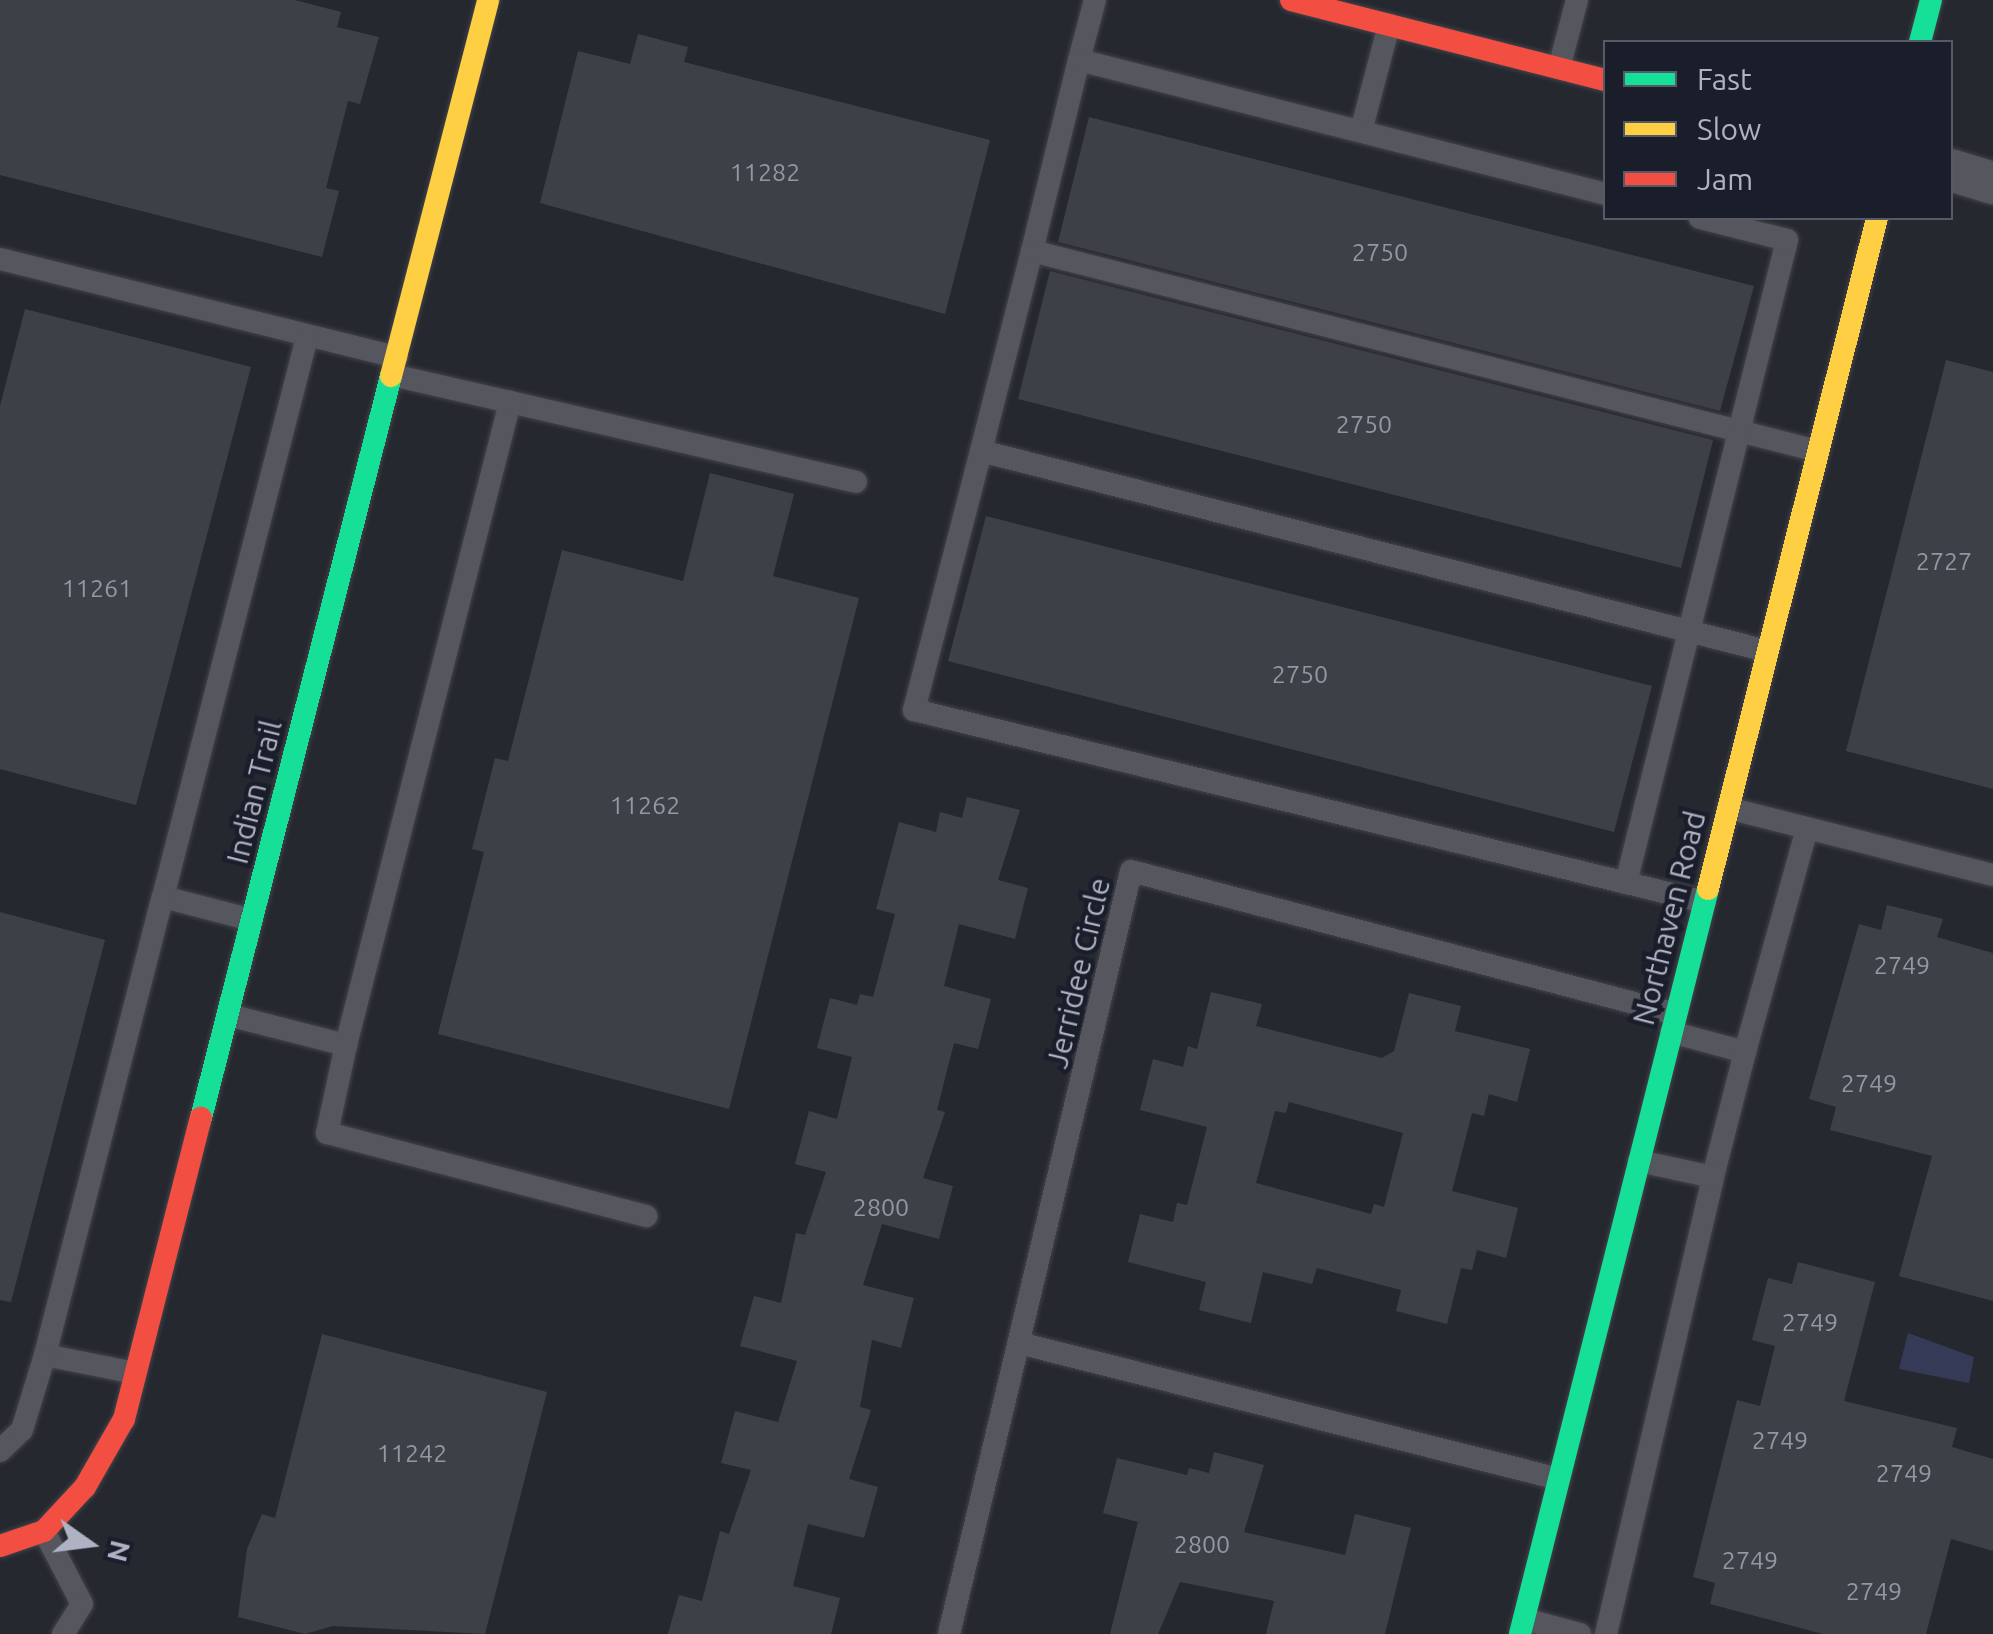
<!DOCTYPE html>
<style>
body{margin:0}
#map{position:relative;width:1993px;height:1634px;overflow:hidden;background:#262830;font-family:Ubuntu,sans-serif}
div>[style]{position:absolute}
.water>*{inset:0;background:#353b57}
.building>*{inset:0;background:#3e4047}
.roads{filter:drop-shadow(0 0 2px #424349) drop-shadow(0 0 2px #424349)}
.lane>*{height:22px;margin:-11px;padding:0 11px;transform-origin:11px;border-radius:11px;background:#55565e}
.street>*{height:42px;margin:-21px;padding:0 21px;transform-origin:21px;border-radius:21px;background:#55565e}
.fast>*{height:22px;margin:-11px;padding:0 11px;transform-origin:11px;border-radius:11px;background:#16e098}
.slow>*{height:22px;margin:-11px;padding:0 11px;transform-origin:11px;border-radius:11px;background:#ffcf43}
.jam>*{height:22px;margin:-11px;padding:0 11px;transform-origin:11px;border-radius:11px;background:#f24e42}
span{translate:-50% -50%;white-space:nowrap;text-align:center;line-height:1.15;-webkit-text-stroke:9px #1a1d2a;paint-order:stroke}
.number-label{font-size:25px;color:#9396a3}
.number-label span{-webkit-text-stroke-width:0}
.street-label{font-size:30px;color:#afb2c2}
.legend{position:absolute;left:1603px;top:40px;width:350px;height:180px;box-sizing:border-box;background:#1a1d2a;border:2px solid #565967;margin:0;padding:12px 18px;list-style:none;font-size:30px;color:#afb2c2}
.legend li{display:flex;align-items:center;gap:20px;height:50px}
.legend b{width:50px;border:2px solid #565967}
.north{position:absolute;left:40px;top:1494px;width:100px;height:100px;-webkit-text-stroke:8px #1a1d2a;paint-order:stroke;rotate:104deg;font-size:28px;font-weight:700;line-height:40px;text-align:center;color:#afb2c2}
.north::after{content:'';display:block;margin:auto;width:35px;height:45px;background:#afb2c2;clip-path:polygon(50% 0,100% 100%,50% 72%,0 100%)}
</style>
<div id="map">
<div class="water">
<i style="clip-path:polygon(1908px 1333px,1974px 1357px,1969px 1383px,1899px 1369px)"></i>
</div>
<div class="building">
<i style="clip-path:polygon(0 0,295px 0,341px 12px,337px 27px,379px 37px,360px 104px,348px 101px,326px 188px,339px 191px,322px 257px,0 175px)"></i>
<i style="clip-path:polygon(638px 34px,688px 47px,684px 62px,990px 140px,945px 314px,540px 203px,578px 51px,630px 64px)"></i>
<i style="clip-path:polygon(1089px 117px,1754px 286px,1720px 411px,1058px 242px)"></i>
<i style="clip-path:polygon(1050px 271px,1713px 440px,1681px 568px,1018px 399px)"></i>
<i style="clip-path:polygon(25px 309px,251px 367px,136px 805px,0 769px,0 406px)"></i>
<i style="clip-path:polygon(1946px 360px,1993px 372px,1993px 789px,1846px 751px)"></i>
<i style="clip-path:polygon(710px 473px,794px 494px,773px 576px,859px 598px,729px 1109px,438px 1034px,484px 852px,472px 849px,495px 758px,508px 761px,562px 550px,683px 581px)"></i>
<i style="clip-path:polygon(986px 516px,1652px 686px,1614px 832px,948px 661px)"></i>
<i style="clip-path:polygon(967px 797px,1020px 810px,998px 880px,1028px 888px,1015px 939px,959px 924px,944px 986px,991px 999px,978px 1049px,954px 1043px,937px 1110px,945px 1112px,923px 1178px,953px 1186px,939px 1239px,882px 1224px,863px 1285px,914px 1298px,901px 1348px,872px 1340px,860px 1407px,871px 1410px,849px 1479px,878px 1487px,864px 1538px,808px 1524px,793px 1586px,840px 1598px,831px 1634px,668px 1634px,679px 1595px,702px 1601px,720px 1531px,729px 1534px,751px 1470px,721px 1463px,735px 1411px,778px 1422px,797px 1361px,740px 1346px,754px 1296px,781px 1303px,796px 1233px,805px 1235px,826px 1172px,795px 1164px,809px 1111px,837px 1119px,852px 1057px,817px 1048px,830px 998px,857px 1005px,860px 994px,873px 997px,895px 914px,876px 909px,899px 822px,936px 832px,940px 812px,962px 818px)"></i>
<i style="clip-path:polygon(1887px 905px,1943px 919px,1937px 937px,1993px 953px,1993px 1301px,1899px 1276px,1932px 1156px,1830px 1130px,1836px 1107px,1809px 1099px,1859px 924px,1881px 930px)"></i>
<i style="clip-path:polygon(0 912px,105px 940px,11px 1302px,0 1300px)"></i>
<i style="clip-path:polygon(evenodd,1211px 992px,1262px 1004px,1256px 1026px,1382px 1058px,1394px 1051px,1409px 993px,1461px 1006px,1455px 1031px,1530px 1049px,1517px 1102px,1489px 1094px,1484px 1116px,1472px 1113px,1452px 1191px,1518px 1208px,1506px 1258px,1477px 1250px,1472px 1270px,1461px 1268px,1447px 1324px,1396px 1311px,1401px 1290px,1317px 1268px,1312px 1284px,1263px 1272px,1251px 1323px,1199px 1310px,1206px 1282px,1128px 1262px,1140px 1214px,1173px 1222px,1177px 1203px,1187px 1205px,1207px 1127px,1140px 1110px,1153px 1059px,1183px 1067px,1188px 1046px,1197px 1049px,1211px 992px,1289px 1102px,1403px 1133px,1384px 1207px,1374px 1204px,1371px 1214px,1256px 1183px,1275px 1111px,1286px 1113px,1289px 1102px)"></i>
<i style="clip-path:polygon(1798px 1262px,1875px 1282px,1844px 1401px,1957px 1428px,1952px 1447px,1993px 1459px,1993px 1551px,1951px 1539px,1926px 1634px,1823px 1634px,1710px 1604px,1715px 1583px,1693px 1577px,1737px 1400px,1760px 1406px,1775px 1346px,1752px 1340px,1768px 1278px,1792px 1284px)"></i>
<i style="clip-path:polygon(322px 1334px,547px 1392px,485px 1634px,333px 1626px,305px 1634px,238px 1617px,247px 1549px,262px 1514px,275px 1518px)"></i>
<i style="clip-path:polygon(1214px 1452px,1264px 1465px,1244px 1532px,1345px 1555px,1355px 1514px,1411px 1528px,1385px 1634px,1266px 1634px,1274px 1601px,1180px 1582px,1158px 1634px,1110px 1634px,1138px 1522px,1103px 1513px,1117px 1458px,1187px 1475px,1189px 1468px,1209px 1473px)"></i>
</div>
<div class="roads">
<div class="lane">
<i style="left:1079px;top:60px;width:62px;rotate:-75.1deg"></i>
<i style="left:1559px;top:68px;width:70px;rotate:-75.2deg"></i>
<i style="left:1361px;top:131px;width:110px;rotate:-75.2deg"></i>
<i style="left:1032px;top:251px;width:197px;rotate:-76.2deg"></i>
<i style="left:1079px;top:60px;width:544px;rotate:14.27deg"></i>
<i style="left:0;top:259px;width:409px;rotate:13.9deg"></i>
<i style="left:510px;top:402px;width:355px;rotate:13deg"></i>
<i style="left:981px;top:451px;width:206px;rotate:-75.7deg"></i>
<i style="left:1032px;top:251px;width:811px;rotate:14.28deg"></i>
<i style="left:1728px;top:808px;width:273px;rotate:14.2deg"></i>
<i style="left:1626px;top:883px;width:663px;rotate:-75.94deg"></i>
<i style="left:1787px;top:240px;width:90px;rotate:-165.8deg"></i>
<i style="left:1705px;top:902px;width:814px;rotate:-166.36deg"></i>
<i style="left:914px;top:710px;width:268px;rotate:-75.5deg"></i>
<i style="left:981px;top:451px;width:811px;rotate:14.28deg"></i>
<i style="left:252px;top:920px;width:92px;rotate:-165.5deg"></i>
<i style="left:163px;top:897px;width:578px;rotate:-75.58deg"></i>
<i style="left:228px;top:1015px;width:122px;rotate:14.3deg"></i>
<i style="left:346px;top:1045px;width:664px;rotate:-75.69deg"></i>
<i style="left:510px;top:402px;width:121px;rotate:-167.1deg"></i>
<i style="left:1671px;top:1032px;width:77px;rotate:15.1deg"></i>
<i style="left:1745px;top:1052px;width:129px;rotate:104.4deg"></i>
<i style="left:346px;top:1045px;width:90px;rotate:102.2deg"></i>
<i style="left:327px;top:1133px;width:330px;rotate:14.6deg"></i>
<i style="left:1745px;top:1052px;width:232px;rotate:-74.5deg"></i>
<i style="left:1023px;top:1344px;width:553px;rotate:14.14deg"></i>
<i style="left:135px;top:1373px;width:92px;rotate:-168.7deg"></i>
<i style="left:45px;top:1355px;width:473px;rotate:-75.6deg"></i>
<i style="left:0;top:1451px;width:30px;rotate:-44deg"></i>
<i style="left:22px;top:1430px;width:78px;rotate:-73deg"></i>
<i style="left:44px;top:1531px;width:82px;rotate:62.5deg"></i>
<i style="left:82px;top:1604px;width:36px;rotate:122deg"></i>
<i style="left:1524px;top:1619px;width:58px;rotate:15deg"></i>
<i style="left:949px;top:1634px;width:784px;rotate:-76.58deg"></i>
<i style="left:1131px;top:871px;width:563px;rotate:14.7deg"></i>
<i style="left:1606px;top:1634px;width:469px;rotate:-76.8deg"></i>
<i style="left:1713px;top:1177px;width:76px;rotate:-167.8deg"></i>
</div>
<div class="street">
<i style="left:1950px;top:170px;width:45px;rotate:16.8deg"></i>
</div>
<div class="fast">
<i style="left:1920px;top:42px;width:43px;rotate:-75.3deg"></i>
<i style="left:201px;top:1118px;width:766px;rotate:-75.64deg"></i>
<i style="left:1520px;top:1634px;width:768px;rotate:-75.84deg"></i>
</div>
<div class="slow">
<i style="left:391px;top:376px;width:388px;rotate:-75.5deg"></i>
<i style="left:1708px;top:889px;width:692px;rotate:-75.86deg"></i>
</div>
<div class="jam">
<i style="left:1291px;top:0;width:325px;rotate:14.3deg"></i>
<i style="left:0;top:1546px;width:46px;rotate:-18.8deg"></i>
<i style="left:44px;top:1531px;width:60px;rotate:-47deg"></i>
<i style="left:85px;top:1487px;width:78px;rotate:-60.2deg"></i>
<i style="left:124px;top:1419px;width:311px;rotate:-75.7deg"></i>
</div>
</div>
<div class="number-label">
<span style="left:765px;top:172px">11282</span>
<span style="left:1380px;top:252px">2750</span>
<span style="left:1364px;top:424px">2750</span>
<span style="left:1944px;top:561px">2727</span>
<span style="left:97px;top:588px">11261</span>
<span style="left:1300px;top:674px">2750</span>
<span style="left:645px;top:805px">11262</span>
<span style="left:1902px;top:965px">2749</span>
<span style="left:1869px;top:1083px">2749</span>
<span style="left:881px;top:1207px">2800</span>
<span style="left:1810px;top:1322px">2749</span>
<span style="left:1780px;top:1440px">2749</span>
<span style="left:412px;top:1453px">11242</span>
<span style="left:1904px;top:1473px">2749</span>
<span style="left:1202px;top:1544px">2800</span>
<span style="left:1750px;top:1560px">2749</span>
<span style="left:1874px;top:1591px">2749</span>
</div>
<div class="street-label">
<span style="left:254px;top:792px;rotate:-76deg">Indian Trail</span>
<span style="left:1669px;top:918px;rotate:-76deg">Northaven Road</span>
<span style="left:1078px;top:973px;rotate:-77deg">Jerridee Circle</span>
</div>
<ul class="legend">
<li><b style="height:12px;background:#16e098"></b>Fast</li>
<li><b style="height:12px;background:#ffcf43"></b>Slow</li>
<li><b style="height:12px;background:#f24e42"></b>Jam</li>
</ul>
<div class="north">N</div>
</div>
